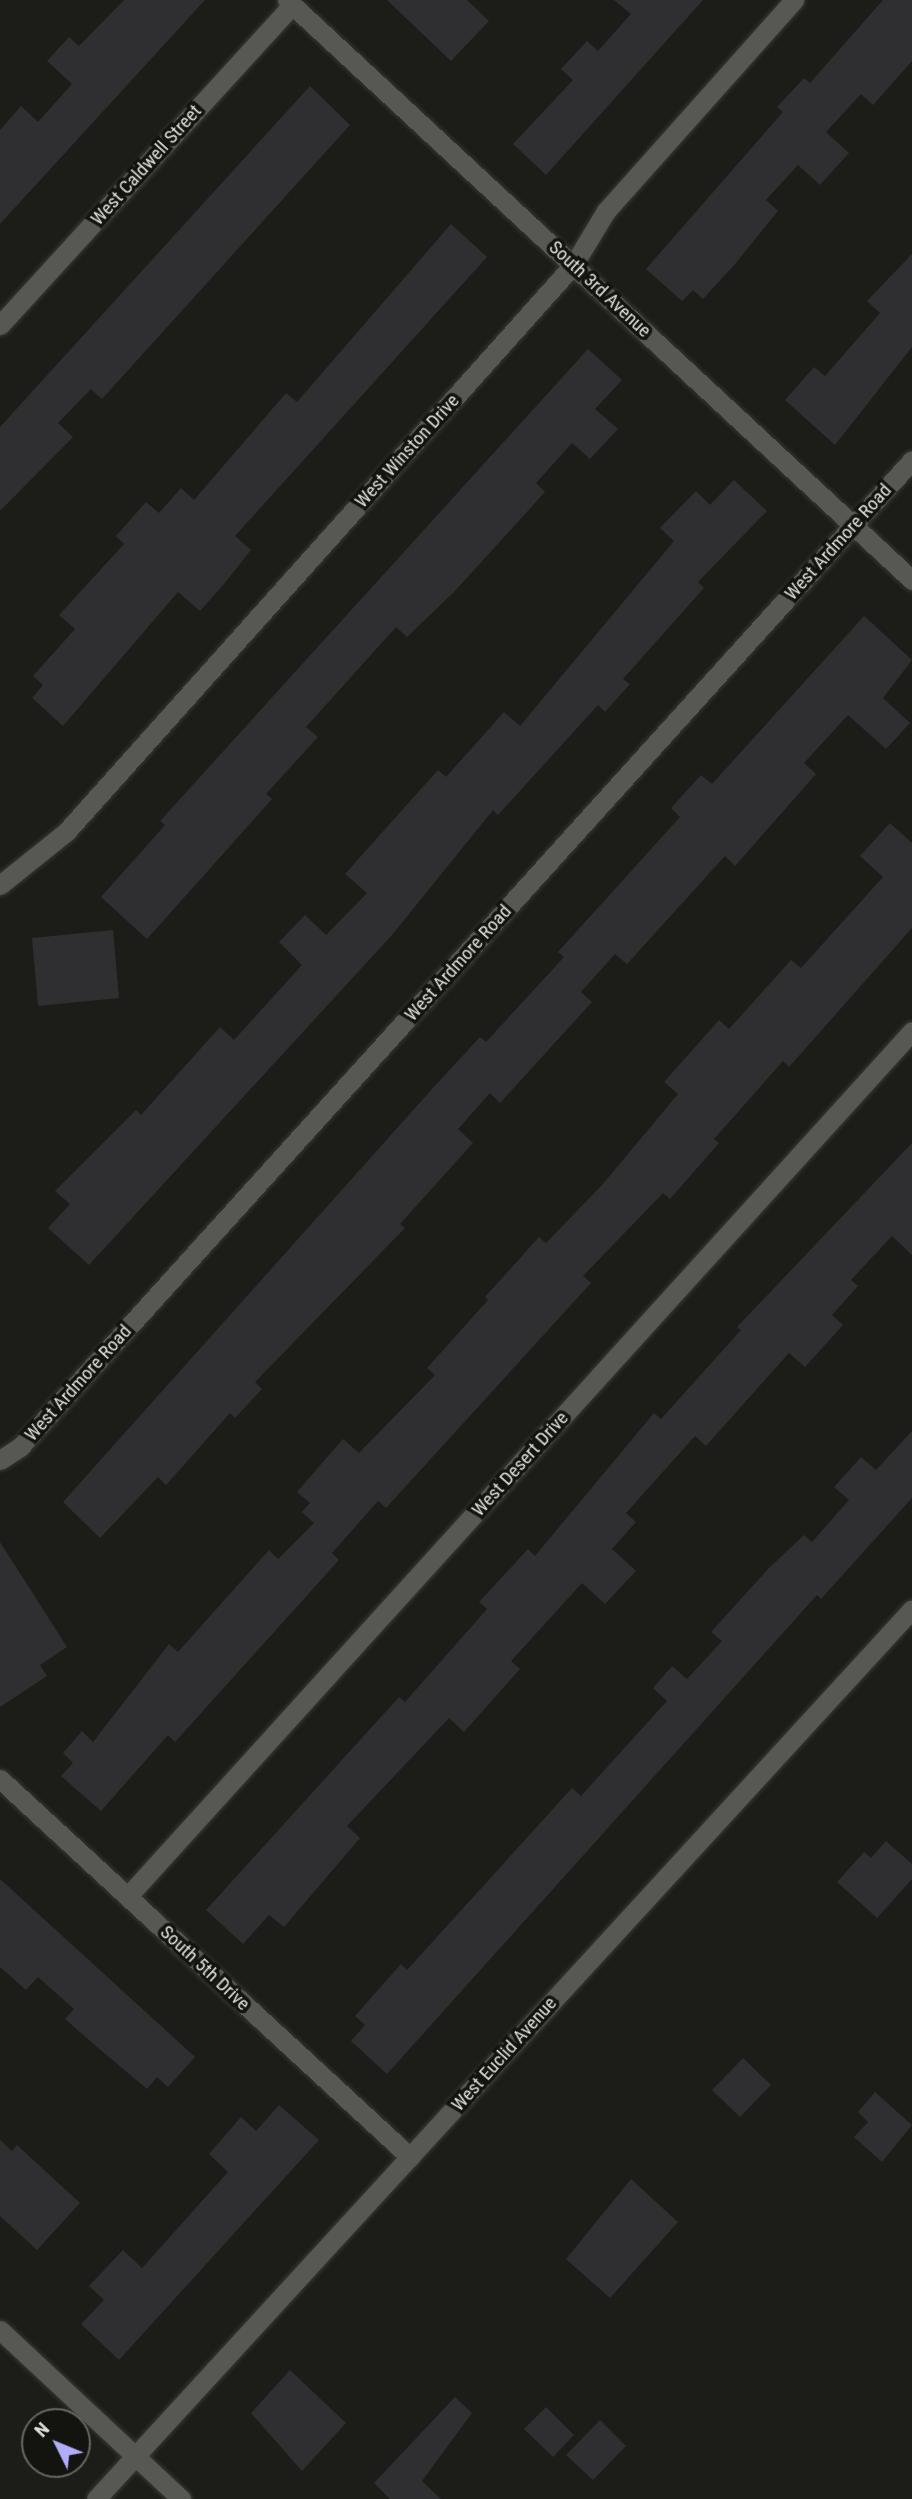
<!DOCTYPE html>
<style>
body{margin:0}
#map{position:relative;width:912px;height:2499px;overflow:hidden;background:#1c1c19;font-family:"Roboto Condensed",sans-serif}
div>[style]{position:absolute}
.building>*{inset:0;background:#2f2f32}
.roads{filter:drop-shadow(0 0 2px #373734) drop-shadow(0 0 2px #373734)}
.minor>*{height:19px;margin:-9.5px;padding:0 9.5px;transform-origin:9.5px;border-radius:9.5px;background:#575753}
.tertiary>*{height:19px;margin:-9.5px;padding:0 9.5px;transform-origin:9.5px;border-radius:9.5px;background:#575753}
span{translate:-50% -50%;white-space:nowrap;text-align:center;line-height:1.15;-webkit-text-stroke:7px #131310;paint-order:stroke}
.street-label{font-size:19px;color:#dfdfdc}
.north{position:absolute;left:21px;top:2408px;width:70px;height:70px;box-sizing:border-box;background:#131310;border:2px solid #656562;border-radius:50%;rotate:313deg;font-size:19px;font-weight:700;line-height:28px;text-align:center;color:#dfdfdc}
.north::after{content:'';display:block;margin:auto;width:24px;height:32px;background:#b2adf9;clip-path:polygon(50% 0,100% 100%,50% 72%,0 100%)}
</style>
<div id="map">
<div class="building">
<i style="clip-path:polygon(124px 0,205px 0,0 224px,0 130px,21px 106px,38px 122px,72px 84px,47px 61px,69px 37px,79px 46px)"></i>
<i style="clip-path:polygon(387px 0,467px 0,489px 21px,451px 61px)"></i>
<i style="clip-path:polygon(614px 0,703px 0,546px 175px,513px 144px,573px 80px,561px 69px,587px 41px,598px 51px,631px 14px)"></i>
<i style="clip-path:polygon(883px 0,912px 0,912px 61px,873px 105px,861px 94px,826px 132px,849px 153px,820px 185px,798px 165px,766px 200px,778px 211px,735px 264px,703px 299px,693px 290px,682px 301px,646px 269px,783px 112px,777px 107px,804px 78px,810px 83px)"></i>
<i style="clip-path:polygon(310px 86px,350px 125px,102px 399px,91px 389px,58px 423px,73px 437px,0 511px,0 427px)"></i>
<i style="clip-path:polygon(451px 224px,487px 257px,235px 536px,251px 550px,224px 584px,200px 611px,178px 592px,63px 726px,32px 698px,43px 685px,33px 676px,75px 629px,59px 615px,124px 544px,116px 536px,146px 502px,159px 513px,181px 488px,194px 500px,286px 393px,297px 402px)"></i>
<i style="clip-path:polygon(912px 254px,912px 347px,835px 445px,785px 400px,814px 367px,825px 376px,880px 313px,867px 301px)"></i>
<i style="clip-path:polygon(588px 349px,622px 380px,595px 409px,618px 429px,590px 459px,572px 443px,536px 483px,545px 492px,455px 591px,407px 637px,396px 627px,306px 727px,318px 737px,266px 794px,272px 799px,147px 939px,101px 897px,165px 825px,160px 821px)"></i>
<i style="clip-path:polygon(734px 480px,767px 511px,698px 582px,704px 588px,623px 679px,630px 684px,605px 712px,598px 705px,498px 815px,493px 810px,392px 935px,89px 1265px,48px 1228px,70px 1204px,55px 1191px,136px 1110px,141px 1115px,220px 1027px,234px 1040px,302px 965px,279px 942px,305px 915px,326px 935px,367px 893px,345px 874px,403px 809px,438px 770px,446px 777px,504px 712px,520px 726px,674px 541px,660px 528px,696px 491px,710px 505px)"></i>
<i style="clip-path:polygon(864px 616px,912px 660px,883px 698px,910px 723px,886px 749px,848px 715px,804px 763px,816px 774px,735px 866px,725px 856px,627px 964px,615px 954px,581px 992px,592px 1002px,500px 1103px,490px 1093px,458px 1129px,473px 1143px,400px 1224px,405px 1228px,255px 1382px,262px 1389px,235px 1418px,230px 1413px,166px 1485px,158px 1477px,100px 1538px,63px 1502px,432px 1089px,480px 1037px,486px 1042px,564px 957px,558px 952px,680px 817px,671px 808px,701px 775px,712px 784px)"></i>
<i style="clip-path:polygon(890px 823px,912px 843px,912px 928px,789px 1067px,783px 1061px,714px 1139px,719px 1143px,670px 1199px,663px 1193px,583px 1276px,591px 1283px,386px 1508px,378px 1501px,332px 1553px,339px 1560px,175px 1742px,168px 1735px,101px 1811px,61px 1776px,73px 1763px,63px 1753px,82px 1731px,93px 1742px,169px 1644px,178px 1652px,269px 1550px,278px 1559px,314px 1523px,302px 1512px,310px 1503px,297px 1492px,343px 1439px,359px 1453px,435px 1375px,427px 1368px,488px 1300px,485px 1297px,539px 1237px,546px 1243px,602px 1185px,678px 1094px,664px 1082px,719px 1020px,729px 1029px,791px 960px,801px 968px,883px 877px,860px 856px)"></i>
<i style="clip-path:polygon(113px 930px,119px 998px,38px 1006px,32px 938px)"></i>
<i style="clip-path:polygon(912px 1143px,912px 1255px,892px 1236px,851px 1280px,858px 1286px,832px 1315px,843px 1325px,805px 1367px,789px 1353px,706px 1446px,695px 1436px,626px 1513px,636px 1522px,612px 1549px,636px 1571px,605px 1604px,582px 1583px,511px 1661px,520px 1669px,464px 1732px,449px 1718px,347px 1826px,360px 1838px,284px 1927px,269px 1915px,243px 1944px,206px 1910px,399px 1697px,405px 1702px,487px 1609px,479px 1602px,528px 1549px,535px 1556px,654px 1413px,661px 1419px,741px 1330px,737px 1327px)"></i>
<i style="clip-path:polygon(912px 1431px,912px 1498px,821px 1599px,817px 1595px,387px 2074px,351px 2041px,365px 2025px,355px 2016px,401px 1964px,407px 1970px,572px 1788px,581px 1796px,667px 1701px,653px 1688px,672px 1666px,687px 1679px,722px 1641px,711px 1632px,769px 1568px,804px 1535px,812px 1542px,849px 1500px,834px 1487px,861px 1457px,876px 1470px)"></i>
<i style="clip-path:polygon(0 1542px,67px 1647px,40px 1665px,47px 1676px,0 1707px)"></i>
<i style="clip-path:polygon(886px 1841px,912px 1864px,912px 1879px,877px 1918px,837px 1882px,864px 1852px,871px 1858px)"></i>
<i style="clip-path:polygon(0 1879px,195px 2057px,168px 2087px,157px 2077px,147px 2089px,97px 2047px,65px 2019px,74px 2009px,38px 1977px,26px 1990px,0 1967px)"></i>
<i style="clip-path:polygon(743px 2058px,771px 2085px,740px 2117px,712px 2090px)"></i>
<i style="clip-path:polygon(875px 2092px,912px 2125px,882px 2162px,854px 2137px,868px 2122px,858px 2112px)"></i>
<i style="clip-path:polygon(279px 2105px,319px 2140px,119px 2360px,81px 2324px,104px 2300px,89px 2286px,123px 2250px,142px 2268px,228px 2172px,209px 2154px,241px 2117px,256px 2131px)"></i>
<i style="clip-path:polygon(0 2140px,12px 2151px,17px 2145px,80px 2203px,37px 2250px,0 2216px)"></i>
<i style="clip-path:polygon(631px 2179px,678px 2222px,610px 2298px,566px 2259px)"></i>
<i style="clip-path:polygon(290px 2370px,346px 2423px,302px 2471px,251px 2413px)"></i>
<i style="clip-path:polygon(455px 2397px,472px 2413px,422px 2481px,441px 2499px,390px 2499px,374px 2483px)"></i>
<i style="clip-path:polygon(546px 2407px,574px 2435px,553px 2457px,524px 2429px)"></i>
<i style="clip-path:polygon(600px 2420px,626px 2446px,593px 2480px,566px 2455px)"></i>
</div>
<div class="roads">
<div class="minor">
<i style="left:287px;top:0;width:853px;rotate:42.86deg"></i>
<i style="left:0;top:325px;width:433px;rotate:-47.6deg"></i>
<i style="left:0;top:885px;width:85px;rotate:-38.8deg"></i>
<i style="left:66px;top:832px;width:762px;rotate:-48.19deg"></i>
<i style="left:574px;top:264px;width:62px;rotate:-58.9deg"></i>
<i style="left:606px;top:211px;width:283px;rotate:-48.3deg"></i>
<i style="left:0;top:1460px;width:24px;rotate:-33deg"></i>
<i style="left:20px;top:1447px;width:1330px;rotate:-47.89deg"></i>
<i style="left:0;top:1779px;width:558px;rotate:42.67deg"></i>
<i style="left:128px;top:1896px;width:1167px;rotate:-47.81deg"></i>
<i style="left:96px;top:2499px;width:1207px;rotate:-47.48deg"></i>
</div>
<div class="tertiary">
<i style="left:0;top:2330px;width:248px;rotate:43deg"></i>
</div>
</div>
<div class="street-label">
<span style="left:146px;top:165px;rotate:-48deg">West Caldwell Street</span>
<span style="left:600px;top:289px;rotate:43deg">South 3rd Avenue</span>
<span style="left:407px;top:451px;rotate:-48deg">West Winston Drive</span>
<span style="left:838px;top:542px;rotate:-48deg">West Ardmore Road</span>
<span style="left:458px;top:963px;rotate:-48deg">West Ardmore Road</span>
<span style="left:78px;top:1383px;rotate:-48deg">West Ardmore Road</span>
<span style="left:520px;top:1464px;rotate:-48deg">West Desert Drive</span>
<span style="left:205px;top:1968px;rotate:43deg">South 5th Drive</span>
<span style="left:504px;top:2054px;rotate:-48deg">West Euclid Avenue</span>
</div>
<div class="north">N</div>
</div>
